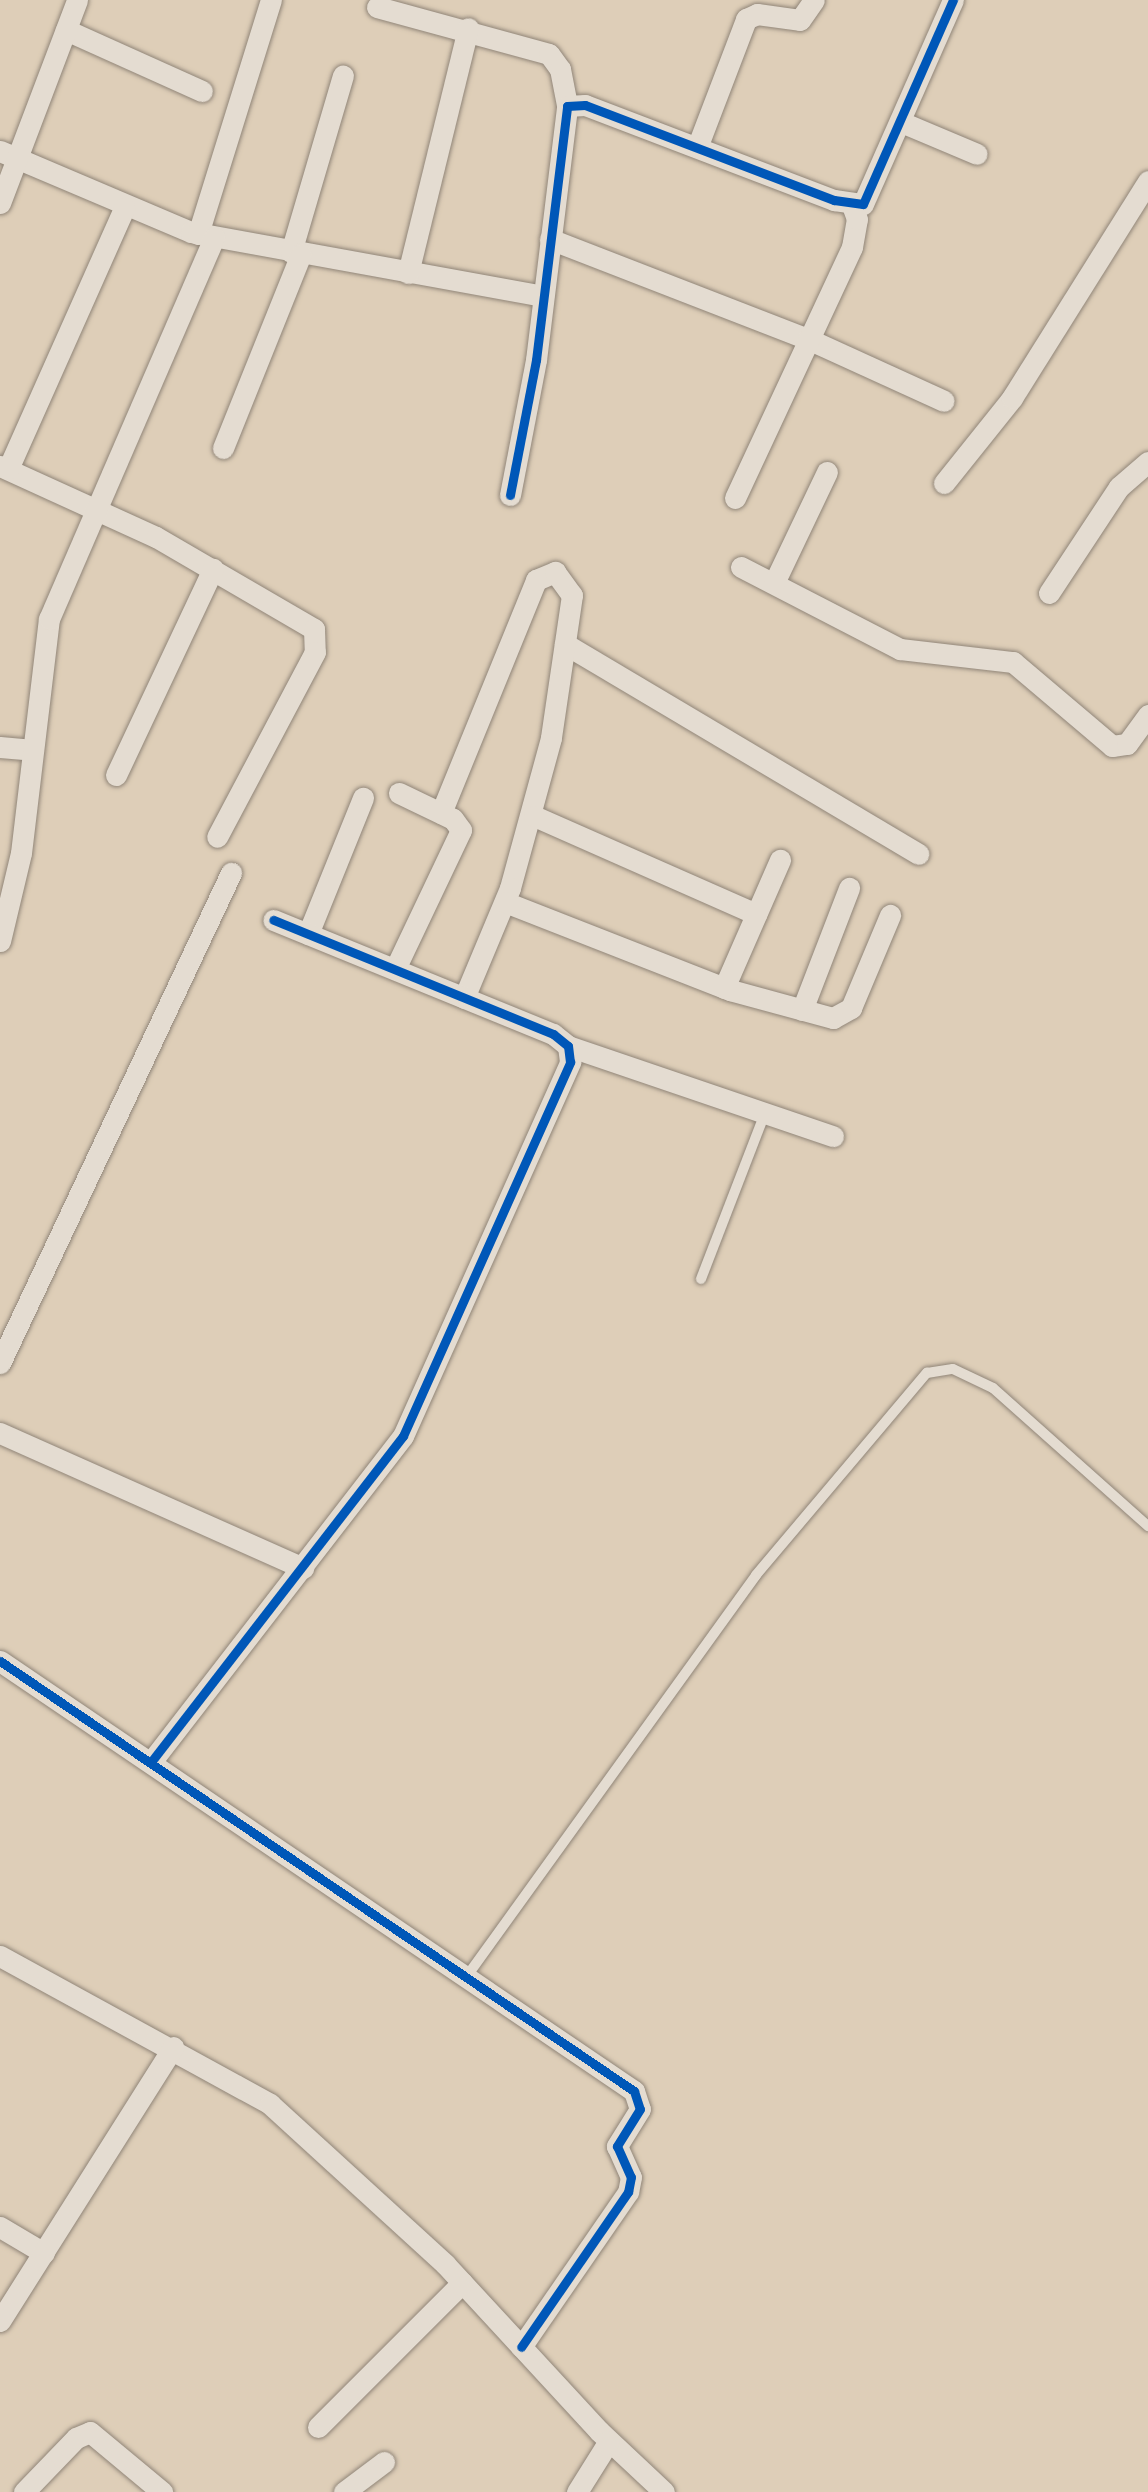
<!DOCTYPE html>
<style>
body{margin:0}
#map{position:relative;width:1148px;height:2492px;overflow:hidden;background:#deceb8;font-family:"IM FELL English",serif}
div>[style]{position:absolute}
.roads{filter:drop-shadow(0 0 2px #908578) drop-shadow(0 0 2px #908578)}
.service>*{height:10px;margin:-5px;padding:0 5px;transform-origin:5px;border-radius:5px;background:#e4dcd1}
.minor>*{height:21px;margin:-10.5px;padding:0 10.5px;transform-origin:10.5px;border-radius:10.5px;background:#e4dcd1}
.cycleway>*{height:9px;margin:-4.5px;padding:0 4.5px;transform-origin:4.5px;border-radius:4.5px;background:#0057b8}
span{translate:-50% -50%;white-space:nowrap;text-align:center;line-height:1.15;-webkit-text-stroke:7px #f3e2c7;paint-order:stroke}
</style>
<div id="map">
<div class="roads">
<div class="service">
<i style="left:701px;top:1279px;width:178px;rotate:-68.9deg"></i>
<i style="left:467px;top:1976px;width:494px;rotate:-54.2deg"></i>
<i style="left:756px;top:1575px;width:265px;rotate:-49.8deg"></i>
<i style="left:927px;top:1373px;width:26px;rotate:-9deg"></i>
<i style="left:953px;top:1369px;width:44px;rotate:25.4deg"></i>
<i style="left:993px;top:1388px;width:208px;rotate:41.7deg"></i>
</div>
<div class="minor">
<i style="left:377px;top:7px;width:178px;rotate:15.3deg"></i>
<i style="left:549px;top:54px;width:19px;rotate:54deg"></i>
<i style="left:560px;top:69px;width:38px;rotate:79deg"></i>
<i style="left:66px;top:30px;width:149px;rotate:24.2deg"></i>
<i style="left:901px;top:122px;width:82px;rotate:22.8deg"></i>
<i style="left:698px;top:145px;width:135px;rotate:-69.1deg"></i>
<i style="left:746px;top:19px;width:12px;rotate:-24deg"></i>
<i style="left:757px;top:14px;width:43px;rotate:7.9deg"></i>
<i style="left:800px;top:20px;width:24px;rotate:-55deg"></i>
<i style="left:0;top:151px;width:207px;rotate:23deg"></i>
<i style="left:191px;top:232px;width:358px;rotate:10.3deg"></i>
<i style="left:0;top:203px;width:217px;rotate:-69.2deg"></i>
<i style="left:198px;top:234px;width:245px;rotate:-72.7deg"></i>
<i style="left:550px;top:239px;width:277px;rotate:21.2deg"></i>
<i style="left:808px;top:339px;width:149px;rotate:24.5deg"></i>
<i style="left:291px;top:252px;width:184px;rotate:-73.6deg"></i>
<i style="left:408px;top:273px;width:252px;rotate:-76.2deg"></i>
<i style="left:223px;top:448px;width:209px;rotate:-68.1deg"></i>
<i style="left:0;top:466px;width:171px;rotate:24.5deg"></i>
<i style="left:156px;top:537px;width:183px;rotate:30.2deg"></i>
<i style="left:314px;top:629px;width:23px;rotate:88deg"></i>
<i style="left:315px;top:652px;width:209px;rotate:117.9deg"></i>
<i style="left:8px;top:469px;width:286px;rotate:-66deg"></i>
<i style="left:944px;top:483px;width:109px;rotate:-51.3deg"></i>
<i style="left:1012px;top:398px;width:256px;rotate:-57.9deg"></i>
<i style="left:510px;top:495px;width:137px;rotate:-79.1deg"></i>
<i style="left:536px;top:360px;width:256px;rotate:-83deg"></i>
<i style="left:567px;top:106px;width:18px;rotate:-3deg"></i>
<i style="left:585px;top:105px;width:267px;rotate:20.9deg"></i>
<i style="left:834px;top:200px;width:29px;rotate:8deg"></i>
<i style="left:863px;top:204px;width:223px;rotate:-66.2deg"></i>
<i style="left:735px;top:498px;width:277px;rotate:-65deg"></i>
<i style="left:852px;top:247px;width:28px;rotate:-80deg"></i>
<i style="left:857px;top:219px;width:15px;rotate:-110deg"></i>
<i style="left:741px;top:567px;width:179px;rotate:27.3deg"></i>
<i style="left:900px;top:649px;width:114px;rotate:6.6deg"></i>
<i style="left:1013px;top:662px;width:130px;rotate:40.3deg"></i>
<i style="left:1112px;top:746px;width:15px;rotate:-8deg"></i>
<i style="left:1127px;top:744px;width:36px;rotate:-54deg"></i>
<i style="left:774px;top:583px;width:123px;rotate:-64.5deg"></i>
<i style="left:1049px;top:593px;width:127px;rotate:-56.6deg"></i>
<i style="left:1119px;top:487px;width:38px;rotate:-41deg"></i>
<i style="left:565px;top:644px;width:411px;rotate:30.7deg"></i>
<i style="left:0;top:747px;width:33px;rotate:5deg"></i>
<i style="left:116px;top:775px;width:228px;rotate:-64.8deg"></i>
<i style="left:441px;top:813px;width:252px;rotate:-67.8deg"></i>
<i style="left:536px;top:580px;width:21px;rotate:-23deg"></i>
<i style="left:555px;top:572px;width:29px;rotate:54deg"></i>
<i style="left:572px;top:595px;width:145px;rotate:98.4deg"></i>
<i style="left:551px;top:738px;width:156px;rotate:105.3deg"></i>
<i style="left:510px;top:888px;width:119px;rotate:112.7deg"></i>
<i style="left:534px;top:816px;width:243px;rotate:23.8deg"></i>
<i style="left:505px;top:902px;width:242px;rotate:21.4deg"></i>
<i style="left:730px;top:990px;width:107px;rotate:15.2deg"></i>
<i style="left:833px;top:1018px;width:21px;rotate:-29deg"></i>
<i style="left:851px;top:1008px;width:101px;rotate:-67.2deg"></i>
<i style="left:308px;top:934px;width:147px;rotate:-68deg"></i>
<i style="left:0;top:941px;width:90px;rotate:-76.6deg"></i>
<i style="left:21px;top:853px;width:236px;rotate:-83.2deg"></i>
<i style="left:49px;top:619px;width:416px;rotate:-66.6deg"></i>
<i style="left:395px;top:969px;width:154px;rotate:-64.6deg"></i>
<i style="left:461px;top:830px;width:14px;rotate:-126deg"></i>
<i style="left:453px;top:819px;width:60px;rotate:-154.3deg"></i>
<i style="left:724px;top:988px;width:140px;rotate:-66.4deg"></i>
<i style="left:802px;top:1010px;width:131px;rotate:-68.9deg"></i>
<i style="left:568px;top:1046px;width:280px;rotate:18.8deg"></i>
<i style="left:0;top:1363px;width:542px;rotate:-64.76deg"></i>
<i style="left:0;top:1433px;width:332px;rotate:24deg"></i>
<i style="left:0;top:1661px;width:766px;rotate:34.15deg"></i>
<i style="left:634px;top:2091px;width:19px;rotate:72deg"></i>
<i style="left:640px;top:2109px;width:44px;rotate:121.9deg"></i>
<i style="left:617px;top:2146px;width:34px;rotate:66deg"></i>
<i style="left:631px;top:2177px;width:15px;rotate:101deg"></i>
<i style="left:628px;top:2192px;width:188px;rotate:124.6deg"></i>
<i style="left:151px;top:1762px;width:412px;rotate:-52.3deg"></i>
<i style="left:403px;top:1436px;width:410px;rotate:-65.9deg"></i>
<i style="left:570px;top:1062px;width:16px;rotate:-97deg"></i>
<i style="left:568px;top:1046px;width:19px;rotate:-141deg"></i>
<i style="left:553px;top:1034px;width:302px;rotate:-157.8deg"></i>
<i style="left:0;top:1956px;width:308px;rotate:28.7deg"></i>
<i style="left:270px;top:2104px;width:237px;rotate:42.4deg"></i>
<i style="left:445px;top:2264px;width:227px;rotate:47.3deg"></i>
<i style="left:599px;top:2431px;width:89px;rotate:43.2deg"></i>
<i style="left:0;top:2227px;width:51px;rotate:30.6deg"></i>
<i style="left:0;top:2321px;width:324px;rotate:-57.7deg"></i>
<i style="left:318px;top:2427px;width:204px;rotate:-45deg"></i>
<i style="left:24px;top:2492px;width:75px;rotate:-46.1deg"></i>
<i style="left:76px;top:2438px;width:15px;rotate:-23deg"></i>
<i style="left:90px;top:2432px;width:94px;rotate:39.8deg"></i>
<i style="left:344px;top:2492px;width:50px;rotate:-36.9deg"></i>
<i style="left:577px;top:2492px;width:60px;rotate:-57.9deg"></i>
</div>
</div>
<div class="cycleway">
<i style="left:510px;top:495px;width:137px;rotate:-79.1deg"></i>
<i style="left:536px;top:360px;width:256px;rotate:-83deg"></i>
<i style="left:567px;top:106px;width:18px;rotate:-3deg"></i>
<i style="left:585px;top:105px;width:267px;rotate:20.9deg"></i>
<i style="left:834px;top:200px;width:29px;rotate:8deg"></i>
<i style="left:863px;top:204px;width:223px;rotate:-66.2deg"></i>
<i style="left:0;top:1661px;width:766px;rotate:34.15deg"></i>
<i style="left:634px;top:2091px;width:19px;rotate:72deg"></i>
<i style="left:640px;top:2109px;width:44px;rotate:121.9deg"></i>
<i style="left:617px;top:2146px;width:34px;rotate:66deg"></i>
<i style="left:631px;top:2177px;width:15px;rotate:101deg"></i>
<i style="left:628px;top:2192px;width:188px;rotate:124.6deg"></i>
<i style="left:151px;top:1762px;width:412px;rotate:-52.3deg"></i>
<i style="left:403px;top:1436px;width:410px;rotate:-65.9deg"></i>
<i style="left:570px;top:1062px;width:16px;rotate:-97deg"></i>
<i style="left:568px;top:1046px;width:19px;rotate:-141deg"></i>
<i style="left:553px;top:1034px;width:302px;rotate:-157.8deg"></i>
</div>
</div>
